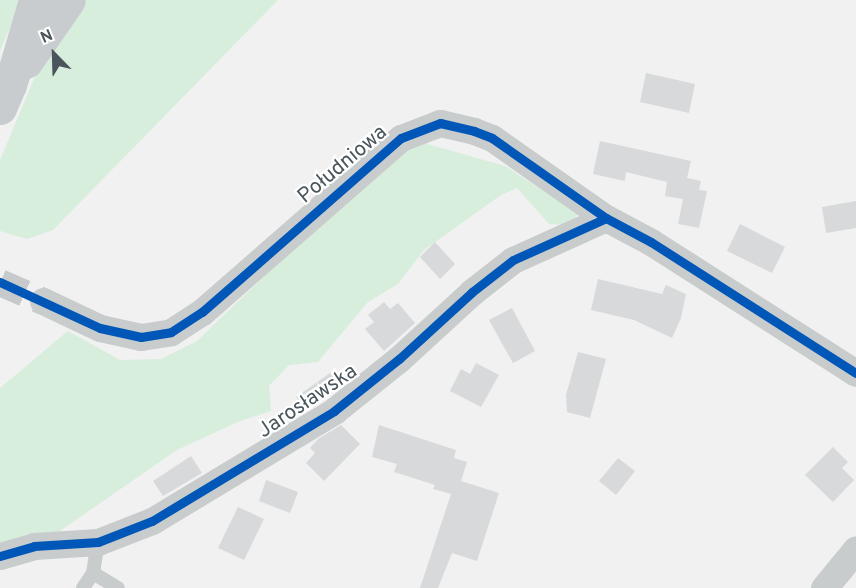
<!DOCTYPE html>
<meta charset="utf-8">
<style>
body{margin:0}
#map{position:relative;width:856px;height:588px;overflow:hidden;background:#f1f1f1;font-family:Overpass,sans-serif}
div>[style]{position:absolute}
.green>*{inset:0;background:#d8eedd}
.building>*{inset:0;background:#d7d9da}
.minor-tunnel>*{height:27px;margin-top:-13.5px;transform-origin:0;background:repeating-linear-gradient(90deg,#c7cacc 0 27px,transparent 0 41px)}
.service>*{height:14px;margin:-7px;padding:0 7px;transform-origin:7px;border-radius:7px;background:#c9cccc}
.minor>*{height:27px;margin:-13.5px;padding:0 13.5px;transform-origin:13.5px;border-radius:13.5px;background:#c9cccc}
.secondary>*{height:33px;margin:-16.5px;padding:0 16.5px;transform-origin:16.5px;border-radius:16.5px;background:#c9ccce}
.cycleway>*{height:9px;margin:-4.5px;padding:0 4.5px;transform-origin:4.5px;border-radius:4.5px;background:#0057b8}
span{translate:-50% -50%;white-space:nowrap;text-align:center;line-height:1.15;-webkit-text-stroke:4.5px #fff;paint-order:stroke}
.street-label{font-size:21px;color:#4a565c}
.north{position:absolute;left:24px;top:24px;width:60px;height:60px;-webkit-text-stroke:4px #fff;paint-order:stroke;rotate:337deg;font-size:16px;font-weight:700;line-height:24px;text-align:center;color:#4a565c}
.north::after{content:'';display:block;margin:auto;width:21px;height:27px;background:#4a565c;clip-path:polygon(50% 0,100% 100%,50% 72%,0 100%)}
</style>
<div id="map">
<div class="green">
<i style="clip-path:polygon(0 0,22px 0,0 51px)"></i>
<i style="clip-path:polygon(67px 0,278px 0,53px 230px,27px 239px,0 231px,0 160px)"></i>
<i style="clip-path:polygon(417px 141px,505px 166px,579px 214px,566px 225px,549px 224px,517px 188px,501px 195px,424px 250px,398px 284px,368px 302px,318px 362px,289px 365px,269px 386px,271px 411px,240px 421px,177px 450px,57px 533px,0 548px,0 388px,68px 331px,120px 360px,161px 359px,197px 341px,368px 176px)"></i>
</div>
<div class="building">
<i style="clip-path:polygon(646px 73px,695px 84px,689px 113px,640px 102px)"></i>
<i style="clip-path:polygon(600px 141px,691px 161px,687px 178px,701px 181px,699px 190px,707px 191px,699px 228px,678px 224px,683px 199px,665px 196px,667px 182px,626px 172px,625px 181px,593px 174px)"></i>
<i style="clip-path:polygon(856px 201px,856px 228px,826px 233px,822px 207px)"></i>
<i style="clip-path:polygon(740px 224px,785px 247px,772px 273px,727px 251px)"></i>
<i style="clip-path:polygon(435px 242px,455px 264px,440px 279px,420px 257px)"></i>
<i style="clip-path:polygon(598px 279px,662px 294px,666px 285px,686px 294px,681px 318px,672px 338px,634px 320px,591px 310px)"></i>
<i style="clip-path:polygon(384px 302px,390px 309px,398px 303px,415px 323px,384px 351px,365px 329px,374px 322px,368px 315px)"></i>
<i style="clip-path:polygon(512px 308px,535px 351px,513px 363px,489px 320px)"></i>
<i style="clip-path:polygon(578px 352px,606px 359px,590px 418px,567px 412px,566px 395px)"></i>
<i style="clip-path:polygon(476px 363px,499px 375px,481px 407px,450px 391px,461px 369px,470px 374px)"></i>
<i style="clip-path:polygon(330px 373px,340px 386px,306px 410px,296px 397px)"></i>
<i style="clip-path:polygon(341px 425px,360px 444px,324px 481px,306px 463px,315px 453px,310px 448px,318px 439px)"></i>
<i style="clip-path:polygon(379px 425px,456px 450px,454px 458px,467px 462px,461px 481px,499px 493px,477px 561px,452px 553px,438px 588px,420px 588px,451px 494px,433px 489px,435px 485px,394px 472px,397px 464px,372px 457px)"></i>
<i style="clip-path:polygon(833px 447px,848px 462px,842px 468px,854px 480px,833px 502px,805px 475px)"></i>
<i style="clip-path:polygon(191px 456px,202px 473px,163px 496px,153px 481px)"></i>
<i style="clip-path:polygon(618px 458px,635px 471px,616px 495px,599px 481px)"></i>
<i style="clip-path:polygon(266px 480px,298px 492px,290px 513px,259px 501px)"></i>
<i style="clip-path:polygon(238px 507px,264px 519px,244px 560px,218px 548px)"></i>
</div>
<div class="minor-tunnel">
<i style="left:0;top:282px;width:47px;rotate:23.8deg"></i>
</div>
<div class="service">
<i style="left:93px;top:573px;width:29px;rotate:31deg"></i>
<i style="left:83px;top:588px;width:18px;rotate:-56deg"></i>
<i style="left:93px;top:573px;width:31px;rotate:-81deg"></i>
</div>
<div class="minor">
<i style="left:43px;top:301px;width:63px;rotate:25.3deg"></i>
<i style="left:100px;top:328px;width:42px;rotate:12.4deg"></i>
<i style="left:141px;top:337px;width:30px;rotate:-9deg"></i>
<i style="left:171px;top:332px;width:37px;rotate:-33deg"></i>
<i style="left:202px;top:312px;width:264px;rotate:-41.2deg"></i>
<i style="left:401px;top:138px;width:42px;rotate:-21deg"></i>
<i style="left:440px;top:123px;width:35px;rotate:13deg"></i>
<i style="left:474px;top:131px;width:19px;rotate:21deg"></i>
<i style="left:492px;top:138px;width:139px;rotate:35.1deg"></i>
<i style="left:606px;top:218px;width:51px;rotate:28.1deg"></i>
<i style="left:651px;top:242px;width:243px;rotate:32.6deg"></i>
<i style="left:0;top:556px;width:35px;rotate:-16deg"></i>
<i style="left:34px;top:546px;width:64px;rotate:-3.6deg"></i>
<i style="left:98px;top:542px;width:58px;rotate:-21.3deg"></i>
<i style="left:152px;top:521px;width:213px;rotate:-31.1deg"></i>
<i style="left:334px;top:411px;width:83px;rotate:-38.7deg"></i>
<i style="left:399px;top:359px;width:99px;rotate:-42.5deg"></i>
<i style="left:472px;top:292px;width:52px;rotate:-38deg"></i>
<i style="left:513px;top:260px;width:102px;rotate:-24.3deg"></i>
<i style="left:824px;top:588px;width:50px;rotate:-50.6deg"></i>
</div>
<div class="secondary">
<i style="left:26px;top:62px;width:75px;rotate:-55.3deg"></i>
<i style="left:0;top:108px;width:25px;rotate:-67deg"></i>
<i style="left:10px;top:85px;width:89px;rotate:-73.6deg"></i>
</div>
<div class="cycleway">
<i style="left:0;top:282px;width:110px;rotate:24.7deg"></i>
<i style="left:100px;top:328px;width:42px;rotate:12.4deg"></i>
<i style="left:141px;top:337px;width:30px;rotate:-9deg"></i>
<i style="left:171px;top:332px;width:37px;rotate:-33deg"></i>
<i style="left:202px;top:312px;width:264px;rotate:-41.2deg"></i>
<i style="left:401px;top:138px;width:42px;rotate:-21deg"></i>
<i style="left:440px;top:123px;width:35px;rotate:13deg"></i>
<i style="left:474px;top:131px;width:19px;rotate:21deg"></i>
<i style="left:492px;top:138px;width:139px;rotate:35.1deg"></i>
<i style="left:606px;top:218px;width:51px;rotate:28.1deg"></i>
<i style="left:651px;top:242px;width:243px;rotate:32.6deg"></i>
<i style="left:0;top:556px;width:35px;rotate:-16deg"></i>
<i style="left:34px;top:546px;width:64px;rotate:-3.6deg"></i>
<i style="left:98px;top:542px;width:58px;rotate:-21.3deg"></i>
<i style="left:152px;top:521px;width:213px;rotate:-31.1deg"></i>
<i style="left:334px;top:411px;width:83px;rotate:-38.7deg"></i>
<i style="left:399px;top:359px;width:99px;rotate:-42.5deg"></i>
<i style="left:472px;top:292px;width:52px;rotate:-38deg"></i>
<i style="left:513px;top:260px;width:102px;rotate:-24.3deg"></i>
</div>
<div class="street-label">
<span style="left:343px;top:165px;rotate:-40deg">Południowa</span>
<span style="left:308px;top:402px;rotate:-34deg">Jarosławska</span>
</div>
<div class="north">N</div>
</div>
